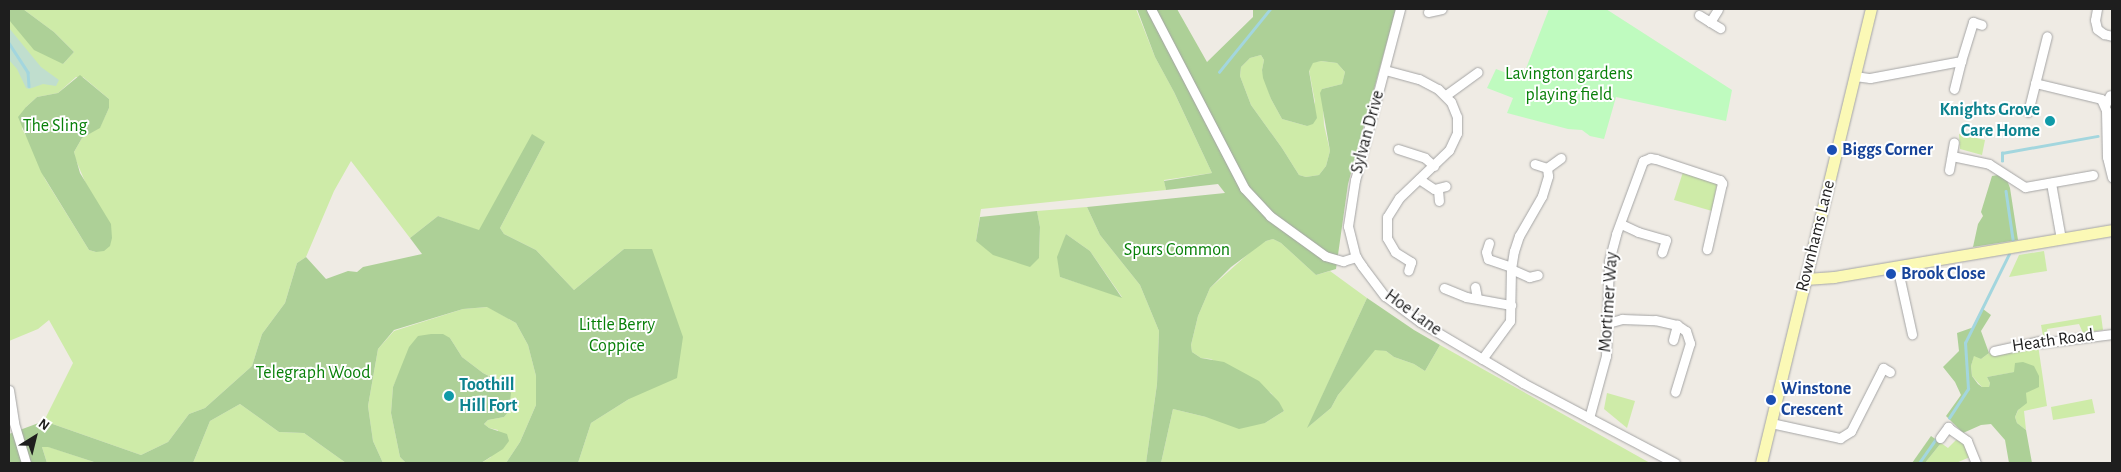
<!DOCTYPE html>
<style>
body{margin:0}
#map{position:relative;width:2121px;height:472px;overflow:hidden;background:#efebe4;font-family:"Alegreya Sans",sans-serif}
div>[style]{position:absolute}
.grass>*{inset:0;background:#ceeba8}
.forest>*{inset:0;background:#add097}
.wetland>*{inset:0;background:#c0dece}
.park>*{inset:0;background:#bffbbf}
.stream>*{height:2.5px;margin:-1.25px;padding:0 1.25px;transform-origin:1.25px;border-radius:1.25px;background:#a3d6de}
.roads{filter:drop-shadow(0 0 1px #a5a5a5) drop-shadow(0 0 1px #a5a5a5)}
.street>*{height:9px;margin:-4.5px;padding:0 4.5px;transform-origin:4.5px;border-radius:4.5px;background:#fff}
.secondary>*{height:11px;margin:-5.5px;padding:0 5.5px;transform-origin:5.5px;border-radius:5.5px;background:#fbf9b6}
.dots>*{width:14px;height:14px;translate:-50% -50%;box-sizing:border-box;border:2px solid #fff;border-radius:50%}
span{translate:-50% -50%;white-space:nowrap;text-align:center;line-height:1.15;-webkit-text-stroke:4px #fff;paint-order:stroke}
.park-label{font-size:18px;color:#088009}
.culture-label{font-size:18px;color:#0d838f;font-weight:700}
.right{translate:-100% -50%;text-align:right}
.left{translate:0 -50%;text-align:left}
.street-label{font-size:18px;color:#1e1e1e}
.transit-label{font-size:18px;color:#164399;font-weight:700}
.frame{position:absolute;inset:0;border:10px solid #1e1e1e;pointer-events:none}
.north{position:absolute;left:10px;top:412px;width:50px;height:50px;-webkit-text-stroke:4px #fff;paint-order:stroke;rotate:36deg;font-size:14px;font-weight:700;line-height:20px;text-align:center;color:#1e1e1e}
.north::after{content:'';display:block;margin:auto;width:18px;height:22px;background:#1e1e1e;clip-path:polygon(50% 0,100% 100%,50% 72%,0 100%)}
</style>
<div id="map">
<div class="grass">
<i style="clip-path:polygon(evenodd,23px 9px,1136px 9px,1155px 57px,1173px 90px,1212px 173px,1164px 180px,1166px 190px,981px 209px,976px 241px,1039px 258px,1040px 227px,1037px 211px,1087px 207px,1100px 235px,1140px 285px,1159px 331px,1157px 384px,1146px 463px,578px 463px,591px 423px,629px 399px,624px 249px,574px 290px,536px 250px,504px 234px,500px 228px,545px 142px,480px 231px,438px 216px,410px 238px,351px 161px,334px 191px,306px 257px,297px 263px,285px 303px,262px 334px,252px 366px,205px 408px,189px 414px,168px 442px,141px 455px,44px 421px,73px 363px,49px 320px,38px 329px,9px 341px,9px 20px,63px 64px,74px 52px,54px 32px,23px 9px,76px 77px,83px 77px,109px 99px,109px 108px,100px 127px,82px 138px,74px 152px,75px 158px,86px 184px,96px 252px,89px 250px,45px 179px,29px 141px,22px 129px,26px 107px,37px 97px,58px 93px,76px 77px,23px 9px,1066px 234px,1090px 251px,1122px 297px,1060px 277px,1066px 234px)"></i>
<i style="clip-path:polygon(1261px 55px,1264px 60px,1262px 70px,1271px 99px,1282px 119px,1307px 126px,1315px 102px,1309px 70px,1313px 62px,1321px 61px,1337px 63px,1345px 72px,1342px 84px,1322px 89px,1324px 125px,1330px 151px,1326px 166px,1319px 175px,1306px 177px,1299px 175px,1282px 148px,1251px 105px,1240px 76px,1241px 67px,1250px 58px)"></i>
<i style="clip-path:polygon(1959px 134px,1985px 140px,1982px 155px,1960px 149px)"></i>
<i style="clip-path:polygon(1683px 172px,1717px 184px,1712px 211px,1674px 200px)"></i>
<i style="clip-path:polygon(1273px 239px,1281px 243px,1316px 275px,1330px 271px,1367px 298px,1308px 427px,1331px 408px,1338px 395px,1375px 349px,1386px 351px,1394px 357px,1414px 364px,1425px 371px,1440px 345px,1650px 463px,1161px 463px,1173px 409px,1206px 417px,1265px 423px,1284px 411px,1271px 393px,1211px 359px,1201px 358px,1192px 352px,1191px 345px,1198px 316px,1210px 288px,1256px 247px,1266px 241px)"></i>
<i style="clip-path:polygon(2044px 251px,2047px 271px,2009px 277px,2019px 255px)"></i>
<i style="clip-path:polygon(488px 307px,516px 323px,528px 345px,536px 376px,536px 405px,520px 442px,506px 463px,481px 463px,491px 457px,498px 430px,489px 428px,484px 424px,488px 420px,504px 417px,509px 411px,511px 402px,498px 380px,483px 373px,462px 357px,450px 338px,403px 365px,393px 387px,391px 413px,400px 457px,406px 463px,383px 463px,373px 441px,368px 406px,378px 349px,394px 331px,463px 309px)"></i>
<i style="clip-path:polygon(2101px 315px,2103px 330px,2083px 333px,2079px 324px,2047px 329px,2048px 337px,2043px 336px,2041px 325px)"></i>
<i style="clip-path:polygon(2038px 345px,2047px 406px,2024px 411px,2026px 430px,2017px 423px,2015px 417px,2026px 393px,2030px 389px,2015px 372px,1987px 377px,1990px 383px,1989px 387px,1982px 387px,1972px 376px,1971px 366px,1974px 355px,1981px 359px,1989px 353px)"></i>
<i style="clip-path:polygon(1607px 393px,1635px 401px,1627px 428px,1604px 409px)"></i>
<i style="clip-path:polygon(2092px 399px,2095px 413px,2053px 420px,2051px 407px)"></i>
<i style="clip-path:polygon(240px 404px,279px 432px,304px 433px,346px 463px,193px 463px,210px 421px)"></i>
<i style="clip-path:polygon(1956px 440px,1960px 441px,1967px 447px,1970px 457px,1956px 463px,1925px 463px,1941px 443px,1948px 448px)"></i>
<i style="clip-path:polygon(42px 447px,49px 447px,97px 463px,47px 463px)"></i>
</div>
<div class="forest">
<i style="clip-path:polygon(9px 9px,23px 9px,54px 32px,74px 52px,63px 64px,34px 50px,9px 20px)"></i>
<i style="clip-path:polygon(evenodd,1137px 9px,1177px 9px,1207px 62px,1253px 17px,1253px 9px,1396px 9px,1348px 184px,1336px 269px,1316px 275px,1281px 243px,1273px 239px,1266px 241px,1231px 267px,1210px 288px,1198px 316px,1191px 345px,1192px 352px,1201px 358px,1224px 362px,1259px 381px,1279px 402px,1284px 411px,1265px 423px,1239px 429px,1206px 417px,1173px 409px,1161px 463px,1146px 463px,1157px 384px,1159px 331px,1140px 285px,1100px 235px,1087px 207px,1225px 193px,1218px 184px,1166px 190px,1164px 181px,1212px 173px,1174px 92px,1155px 57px,1137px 9px,1261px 55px,1264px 60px,1262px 70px,1263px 78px,1271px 99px,1282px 119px,1307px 126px,1313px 124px,1317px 118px,1309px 71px,1313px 63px,1321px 61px,1337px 63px,1345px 72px,1342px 84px,1322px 89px,1320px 93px,1330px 151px,1326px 166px,1319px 175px,1306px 177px,1299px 175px,1282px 148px,1251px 105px,1240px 76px,1241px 67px,1250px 58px,1261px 55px)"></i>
<i style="clip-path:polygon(80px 75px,109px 99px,109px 108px,100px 128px,82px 138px,74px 152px,80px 173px,111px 224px,112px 238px,110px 246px,104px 251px,96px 252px,89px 250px,41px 172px,18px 117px,26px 107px,37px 97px,58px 93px)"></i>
<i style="clip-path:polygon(532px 134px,545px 142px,500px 228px,504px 234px,536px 250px,574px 290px,624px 249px,652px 249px,683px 337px,677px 378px,629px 399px,591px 423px,578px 463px,506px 463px,520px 442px,536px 405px,536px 376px,528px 345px,516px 323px,487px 307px,463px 309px,394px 330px,378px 349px,368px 406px,373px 441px,383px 463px,346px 463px,304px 433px,279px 432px,240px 404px,210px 421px,193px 463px,97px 463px,48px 447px,42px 447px,47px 463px,9px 463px,9px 434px,44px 421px,141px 455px,168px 442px,189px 414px,205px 408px,252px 366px,262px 334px,285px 303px,297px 263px,306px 257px,326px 279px,348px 271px,357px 272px,363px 267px,422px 254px,410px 238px,438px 216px,479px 230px)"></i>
<i style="clip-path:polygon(1998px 175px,2007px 180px,2010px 188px,2018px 240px,1973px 247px,1978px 224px,1983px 216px,1981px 212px,1992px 176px)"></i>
<i style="clip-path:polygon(1037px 211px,1040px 227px,1039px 258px,1030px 267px,993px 255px,976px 241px,980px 217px)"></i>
<i style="clip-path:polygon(1066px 234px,1090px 251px,1122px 298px,1060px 277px,1057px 257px)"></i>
<i style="clip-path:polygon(1367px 298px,1414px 330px,1440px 345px,1425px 371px,1414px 364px,1394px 357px,1386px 351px,1375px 350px,1338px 395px,1331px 408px,1307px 428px)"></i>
<i style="clip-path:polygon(1983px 309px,1991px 315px,1981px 331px,1989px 353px,1981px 359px,1974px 356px,1971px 366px,1972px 376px,1978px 384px,1982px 387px,1989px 387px,1990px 383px,1987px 377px,2014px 372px,2015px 363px,2023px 362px,2034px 366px,2039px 376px,2039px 387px,2026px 393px,2027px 403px,2018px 410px,2015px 417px,2017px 423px,2026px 430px,2032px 463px,2009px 463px,2005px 440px,1991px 424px,1981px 425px,1963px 433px,1946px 416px,1961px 395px,1955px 382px,1943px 367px,1959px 351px,1957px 333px,1974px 327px)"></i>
<i style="clip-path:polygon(431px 334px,443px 334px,450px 338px,462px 357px,483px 373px,505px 384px,511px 393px,509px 411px,504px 417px,488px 420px,484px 424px,489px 428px,507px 434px,509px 441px,503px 449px,481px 463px,406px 463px,400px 457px,391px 413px,393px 387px,409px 347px,418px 336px)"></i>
<i style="clip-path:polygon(1931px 436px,1941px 443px,1925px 463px,1912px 463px)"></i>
</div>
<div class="wetland">
<i style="clip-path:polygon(9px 28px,41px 67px,59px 80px,56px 86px,43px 84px,29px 89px,26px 88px,17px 69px,9px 60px)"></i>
</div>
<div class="park">
<i style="clip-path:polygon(1549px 9px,1606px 9px,1732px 90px,1726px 121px,1616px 97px,1604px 139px,1590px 136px,1582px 130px,1568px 129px,1507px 113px,1513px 98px,1487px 88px,1496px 69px,1522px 79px)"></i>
</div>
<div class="stream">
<i style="left:9px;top:43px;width:35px;rotate:57deg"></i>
<i style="left:28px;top:72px;width:14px;rotate:86deg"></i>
<i style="left:1219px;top:72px;width:81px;rotate:-51deg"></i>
<i style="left:2002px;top:161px;width:8px;rotate:-90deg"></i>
<i style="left:2002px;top:153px;width:97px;rotate:-10.1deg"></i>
<i style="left:2006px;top:191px;width:49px;rotate:81.7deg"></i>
<i style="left:1949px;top:418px;width:35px;rotate:-57deg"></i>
<i style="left:1968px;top:389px;width:46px;rotate:-93.7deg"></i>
<i style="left:1965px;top:343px;width:99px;rotate:-63.7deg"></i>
<i style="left:1919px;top:463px;width:28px;rotate:-55deg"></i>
</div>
<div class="roads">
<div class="street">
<i style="left:1151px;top:9px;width:202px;rotate:62.5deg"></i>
<i style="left:1244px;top:188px;width:38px;rotate:47deg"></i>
<i style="left:1270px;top:216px;width:68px;rotate:36deg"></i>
<i style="left:1325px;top:256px;width:19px;rotate:16deg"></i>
<i style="left:1343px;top:261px;width:14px;rotate:-17deg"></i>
<i style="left:1400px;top:9px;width:177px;rotate:104.7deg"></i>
<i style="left:1355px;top:180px;width:47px;rotate:98.7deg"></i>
<i style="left:1348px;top:226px;width:32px;rotate:76deg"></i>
<i style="left:1356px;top:257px;width:11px;rotate:56deg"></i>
<i style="left:1362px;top:266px;width:38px;rotate:53deg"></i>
<i style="left:1385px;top:296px;width:44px;rotate:36.6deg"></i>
<i style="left:1420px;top:322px;width:120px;rotate:30.6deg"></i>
<i style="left:1523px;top:383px;width:172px;rotate:27.8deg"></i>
<i style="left:2097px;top:9px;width:11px;rotate:100deg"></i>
<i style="left:2095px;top:20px;width:9px;rotate:77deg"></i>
<i style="left:2097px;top:29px;width:9px;rotate:36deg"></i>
<i style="left:2104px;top:34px;width:8px;rotate:14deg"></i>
<i style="left:1428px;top:12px;width:14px;rotate:-12deg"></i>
<i style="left:1699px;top:15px;width:13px;rotate:32deg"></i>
<i style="left:1710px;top:22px;width:15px;rotate:-58deg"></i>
<i style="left:1710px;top:22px;width:12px;rotate:31deg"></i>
<i style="left:1385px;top:70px;width:35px;rotate:15deg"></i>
<i style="left:1419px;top:79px;width:21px;rotate:28deg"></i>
<i style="left:1438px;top:89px;width:18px;rotate:45deg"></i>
<i style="left:1451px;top:102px;width:16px;rotate:68deg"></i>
<i style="left:1457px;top:117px;width:16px;rotate:90deg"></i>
<i style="left:1457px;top:133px;width:19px;rotate:115deg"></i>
<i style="left:1449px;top:150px;width:69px;rotate:136.2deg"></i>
<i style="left:1399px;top:198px;width:22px;rotate:122deg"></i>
<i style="left:1387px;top:217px;width:21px;rotate:90deg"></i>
<i style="left:1387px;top:238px;width:16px;rotate:60deg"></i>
<i style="left:1395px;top:252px;width:19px;rotate:32deg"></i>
<i style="left:1411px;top:262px;width:9px;rotate:108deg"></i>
<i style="left:1855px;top:76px;width:15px;rotate:8deg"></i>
<i style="left:1870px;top:78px;width:93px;rotate:-10.6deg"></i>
<i style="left:1961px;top:61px;width:41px;rotate:-72.9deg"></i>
<i style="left:1973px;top:22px;width:9px;rotate:18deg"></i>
<i style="left:2035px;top:83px;width:68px;rotate:13.6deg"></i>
<i style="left:2101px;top:99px;width:12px;rotate:66deg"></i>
<i style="left:2106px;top:110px;width:47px;rotate:88.8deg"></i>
<i style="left:2107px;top:157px;width:21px;rotate:76deg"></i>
<i style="left:1954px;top:89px;width:29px;rotate:-76deg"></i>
<i style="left:1446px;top:95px;width:39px;rotate:-36deg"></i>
<i style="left:2105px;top:105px;width:11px;rotate:-63deg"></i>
<i style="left:2028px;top:112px;width:78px;rotate:-76deg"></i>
<i style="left:1398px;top:149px;width:28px;rotate:18deg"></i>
<i style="left:1425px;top:158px;width:12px;rotate:42deg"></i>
<i style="left:1952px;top:156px;width:38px;rotate:12deg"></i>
<i style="left:1989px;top:164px;width:43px;rotate:32.6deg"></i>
<i style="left:2025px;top:187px;width:69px;rotate:-10deg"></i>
<i style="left:1547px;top:168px;width:17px;rotate:-36deg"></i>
<i style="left:1949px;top:170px;width:28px;rotate:-80deg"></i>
<i style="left:1419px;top:179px;width:18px;rotate:34deg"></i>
<i style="left:1434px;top:189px;width:12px;rotate:-14deg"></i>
<i style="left:2051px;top:183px;width:57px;rotate:79.9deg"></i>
<i style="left:1438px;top:190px;width:11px;rotate:85deg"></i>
<i style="left:1621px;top:224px;width:19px;rotate:25deg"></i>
<i style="left:1638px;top:232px;width:29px;rotate:16deg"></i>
<i style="left:1666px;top:240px;width:13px;rotate:108deg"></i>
<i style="left:1489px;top:243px;width:9px;rotate:108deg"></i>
<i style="left:1486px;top:252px;width:7px;rotate:74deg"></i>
<i style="left:1488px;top:259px;width:24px;rotate:19deg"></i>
<i style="left:1897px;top:266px;width:70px;rotate:77.6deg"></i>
<i style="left:1511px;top:269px;width:20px;rotate:24deg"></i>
<i style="left:1529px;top:277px;width:9px;rotate:-13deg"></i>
<i style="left:1475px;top:287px;width:11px;rotate:80deg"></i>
<i style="left:1444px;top:288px;width:24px;rotate:22deg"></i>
<i style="left:1466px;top:297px;width:46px;rotate:10.1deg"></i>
<i style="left:1608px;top:323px;width:15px;rotate:-16deg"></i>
<i style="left:1622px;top:319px;width:33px;rotate:2deg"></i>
<i style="left:1655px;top:320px;width:23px;rotate:13deg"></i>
<i style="left:1677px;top:325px;width:11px;rotate:34deg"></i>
<i style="left:1686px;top:331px;width:13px;rotate:72deg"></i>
<i style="left:1690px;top:343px;width:51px;rotate:107deg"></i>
<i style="left:1673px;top:340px;width:16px;rotate:-75deg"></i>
<i style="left:1994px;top:351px;width:47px;rotate:-12.3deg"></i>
<i style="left:2040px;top:341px;width:2px;rotate:63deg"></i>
<i style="left:2041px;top:343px;width:72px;rotate:-7.2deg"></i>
<i style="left:1482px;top:359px;width:47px;rotate:-53.6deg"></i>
<i style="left:1510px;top:321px;width:52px;rotate:-88.9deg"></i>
<i style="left:1511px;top:269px;width:18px;rotate:-81deg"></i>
<i style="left:1514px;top:251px;width:16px;rotate:-72deg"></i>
<i style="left:1519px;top:236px;width:46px;rotate:-60.1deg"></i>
<i style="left:1542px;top:196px;width:21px;rotate:-73deg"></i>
<i style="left:1548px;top:176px;width:8px;rotate:-97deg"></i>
<i style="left:1547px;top:168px;width:13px;rotate:-162deg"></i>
<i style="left:9px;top:390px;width:33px;rotate:81deg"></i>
<i style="left:14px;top:423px;width:42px;rotate:73.3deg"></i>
<i style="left:1589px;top:418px;width:64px;rotate:-74.7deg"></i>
<i style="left:1606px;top:356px;width:95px;rotate:-88.2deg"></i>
<i style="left:1609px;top:261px;width:28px;rotate:-75deg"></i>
<i style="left:1616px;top:234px;width:78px;rotate:-69.7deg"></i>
<i style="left:1643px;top:161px;width:8px;rotate:-23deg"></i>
<i style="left:1650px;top:158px;width:6px;rotate:9deg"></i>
<i style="left:1656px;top:159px;width:67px;rotate:18.2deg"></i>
<i style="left:1720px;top:180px;width:4px;rotate:56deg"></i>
<i style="left:1722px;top:183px;width:68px;rotate:102.8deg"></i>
<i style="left:1771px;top:423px;width:71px;rotate:12.3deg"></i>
<i style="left:1840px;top:438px;width:13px;rotate:-32deg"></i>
<i style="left:1851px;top:431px;width:71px;rotate:-63.1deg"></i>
<i style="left:1883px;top:368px;width:8px;rotate:30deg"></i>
<i style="left:1940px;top:438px;width:14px;rotate:-54deg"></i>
<i style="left:1948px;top:427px;width:3px;rotate:45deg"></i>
<i style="left:1950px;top:429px;width:21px;rotate:35deg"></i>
<i style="left:1967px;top:441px;width:24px;rotate:68deg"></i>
</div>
<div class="secondary">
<i style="left:1806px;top:279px;width:28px;rotate:-4deg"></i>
<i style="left:1834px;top:277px;width:282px;rotate:-9.6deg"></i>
<i style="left:1761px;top:463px;width:467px;rotate:-76.4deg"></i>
</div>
</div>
<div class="dots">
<i style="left:2050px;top:121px;background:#0f9aa8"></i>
<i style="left:1832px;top:150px;background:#1a4fb4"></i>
<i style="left:1891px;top:274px;background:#1a4fb4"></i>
<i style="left:449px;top:396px;background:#0f9aa8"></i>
<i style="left:1771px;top:400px;background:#1a4fb4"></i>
</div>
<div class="park-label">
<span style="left:1569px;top:85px">Lavington gardens<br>playing field</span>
<span style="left:55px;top:126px">The Sling</span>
<span style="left:1177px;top:250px">Spurs Common</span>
<span style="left:617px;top:336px">Little Berry<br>Coppice</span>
<span style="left:313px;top:373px">Telegraph Wood</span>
</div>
<div class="culture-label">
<span class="right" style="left:2040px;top:121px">Knights Grove<br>Care Home</span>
<span class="left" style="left:459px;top:396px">Toothill<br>Hill Fort</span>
</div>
<div class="street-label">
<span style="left:1368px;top:132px;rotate:-75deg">Sylvan Drive</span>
<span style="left:1816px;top:236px;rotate:-76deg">Rownhams Lane</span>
<span style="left:1609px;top:302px;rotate:-86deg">Mortimer Way</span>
<span style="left:1413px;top:313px;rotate:36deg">Hoe Lane</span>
<span style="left:2053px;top:341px;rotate:-8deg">Heath Road</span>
</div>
<div class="transit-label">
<span class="left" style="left:1842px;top:150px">Biggs Corner</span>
<span class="left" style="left:1901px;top:274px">Brook Close</span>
<span class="left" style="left:1781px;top:400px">Winstone<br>Crescent</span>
</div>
<div class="frame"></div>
<div class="north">N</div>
</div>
